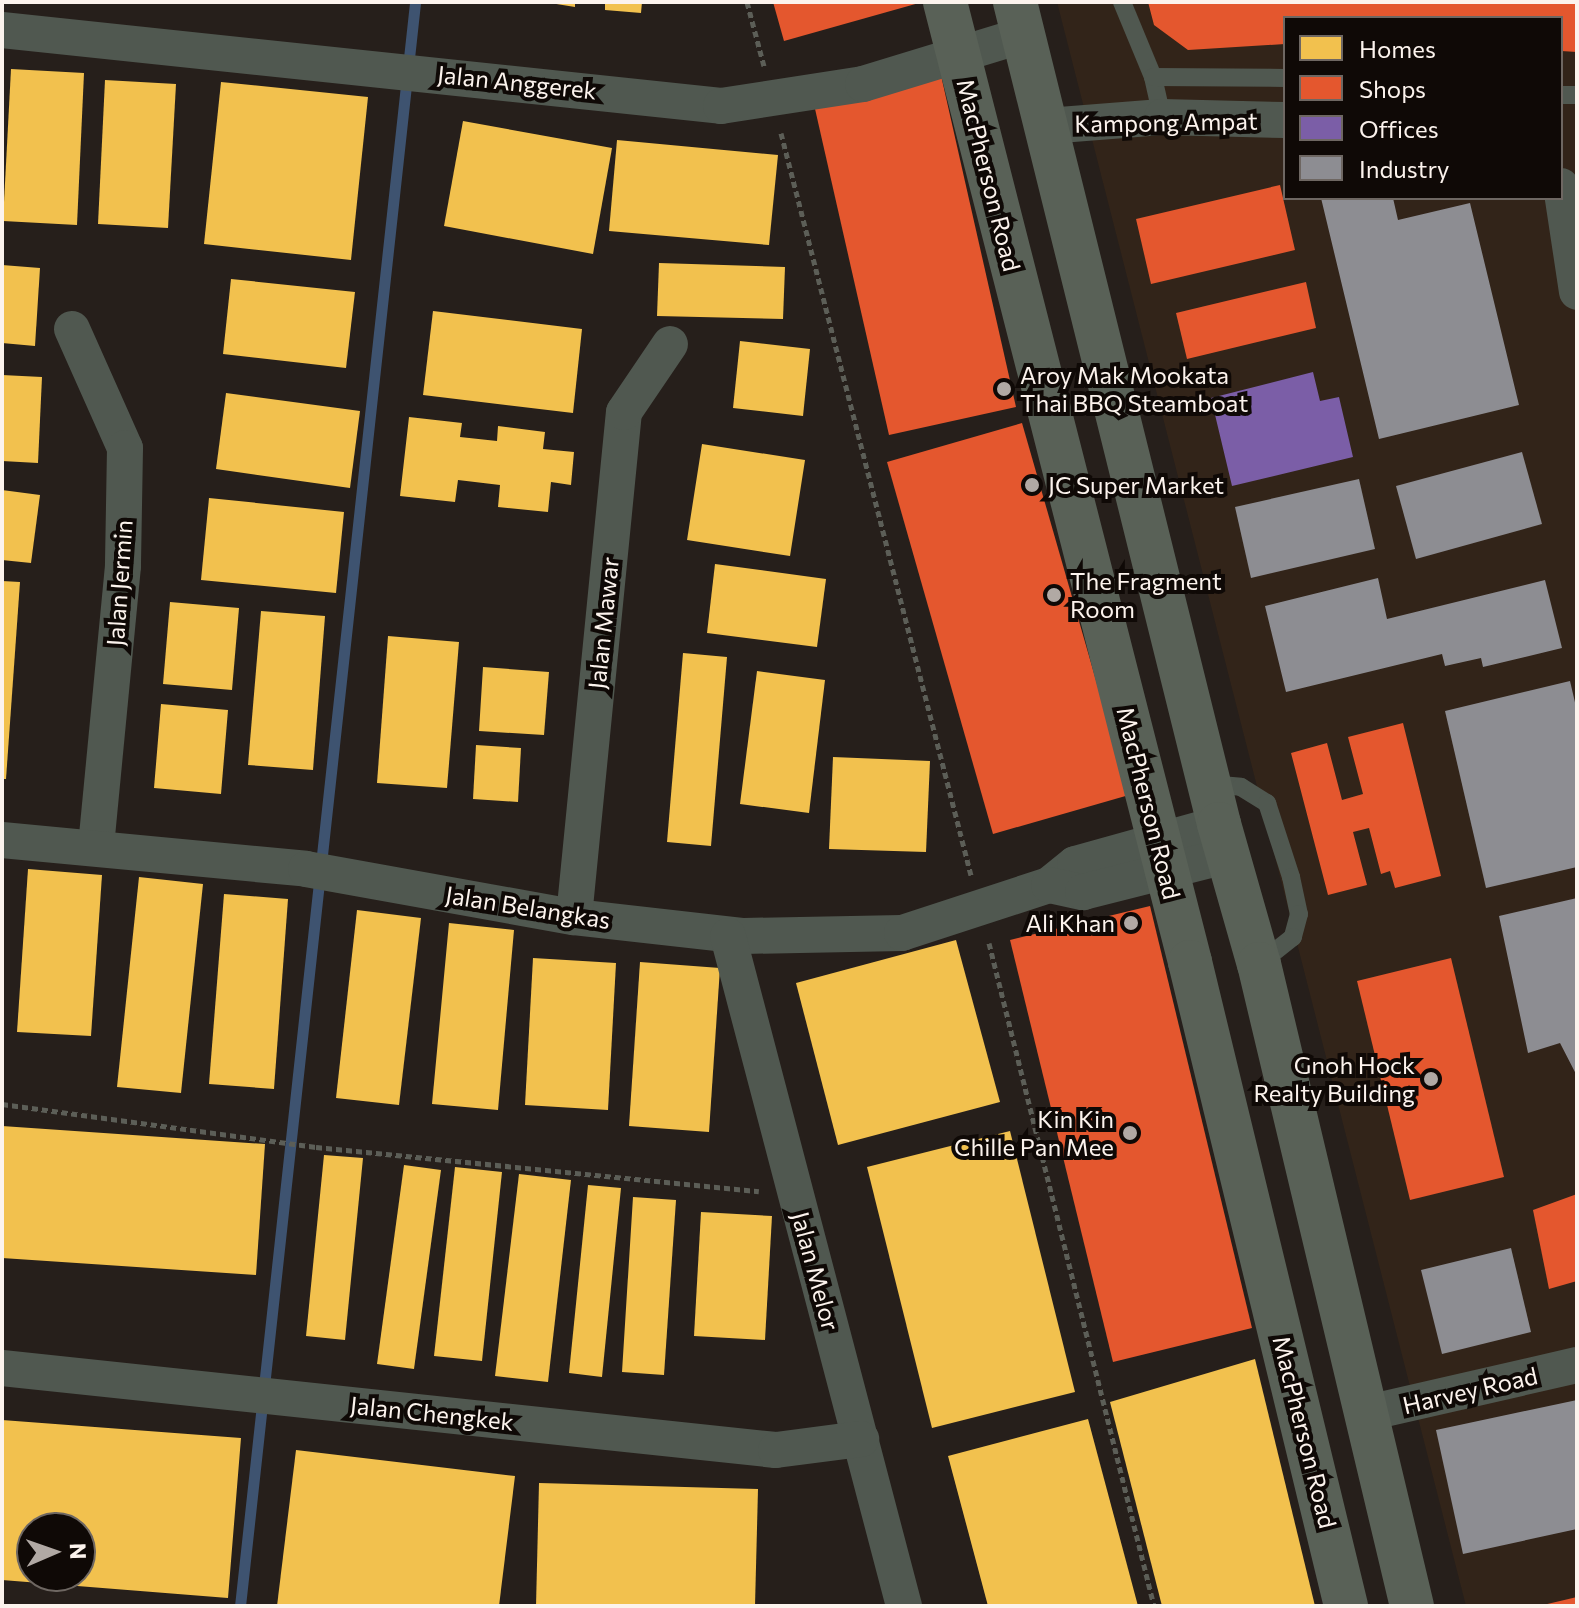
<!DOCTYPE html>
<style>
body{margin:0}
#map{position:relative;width:1579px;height:1608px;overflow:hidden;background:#261f1b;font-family:Commissioner,sans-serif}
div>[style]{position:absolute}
.industrial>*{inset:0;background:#322419}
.homes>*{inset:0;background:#f2c14e}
.shops>*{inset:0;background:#e4572e}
.offices>*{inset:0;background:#7b5ea7}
.industry>*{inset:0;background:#8d8d92}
.stream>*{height:11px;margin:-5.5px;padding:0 5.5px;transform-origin:5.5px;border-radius:5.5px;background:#3e5370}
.path>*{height:5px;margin-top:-2.5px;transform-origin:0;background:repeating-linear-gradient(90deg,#5c5e57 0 6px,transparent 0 10px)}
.service>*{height:18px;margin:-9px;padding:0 9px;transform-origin:9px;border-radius:9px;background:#505850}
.minor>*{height:36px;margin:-18px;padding:0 18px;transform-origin:18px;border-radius:18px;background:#505850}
.primary>*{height:44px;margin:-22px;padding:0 22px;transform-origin:22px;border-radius:22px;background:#596157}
.dots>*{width:22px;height:22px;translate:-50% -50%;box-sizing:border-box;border:4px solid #0f0906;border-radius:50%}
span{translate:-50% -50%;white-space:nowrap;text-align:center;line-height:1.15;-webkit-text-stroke:8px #0f0906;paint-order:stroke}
.street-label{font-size:24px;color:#fcf3ed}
.poi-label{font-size:24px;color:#fcf3ed}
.left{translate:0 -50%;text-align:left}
.right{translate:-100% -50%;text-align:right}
.frame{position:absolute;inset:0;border:4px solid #fcf3ed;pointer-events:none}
.legend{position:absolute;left:1283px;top:16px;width:280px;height:184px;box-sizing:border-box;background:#0f0906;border:2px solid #6e6762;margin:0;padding:10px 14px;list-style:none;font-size:24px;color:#fcf3ed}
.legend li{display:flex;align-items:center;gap:16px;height:40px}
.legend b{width:40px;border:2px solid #6e6762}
.north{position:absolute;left:16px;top:1512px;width:80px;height:80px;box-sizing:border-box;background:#0f0906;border:2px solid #6e6762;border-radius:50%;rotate:88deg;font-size:22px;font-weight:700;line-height:32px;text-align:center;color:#fcf3ed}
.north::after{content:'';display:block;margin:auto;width:28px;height:36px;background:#b1a9a4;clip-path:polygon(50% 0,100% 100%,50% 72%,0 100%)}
</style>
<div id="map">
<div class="industrial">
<i style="clip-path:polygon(evenodd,1057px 2px,1577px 2px,1577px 1606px,1466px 1606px,1057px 2px,1285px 18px,1561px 18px,1561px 198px,1285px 198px,1285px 18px)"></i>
</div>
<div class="homes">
<i style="clip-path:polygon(544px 2px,575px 2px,575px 7px)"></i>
<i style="clip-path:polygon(605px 2px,642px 2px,641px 13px,605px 10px)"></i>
<i style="clip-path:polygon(11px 69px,84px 73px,77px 225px,3px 221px)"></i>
<i style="clip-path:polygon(105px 80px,176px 84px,168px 228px,98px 224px)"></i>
<i style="clip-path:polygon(221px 82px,368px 97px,351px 260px,204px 244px)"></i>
<i style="clip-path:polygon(463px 121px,612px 148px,593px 254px,444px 226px)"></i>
<i style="clip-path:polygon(617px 140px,778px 155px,769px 245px,609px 231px)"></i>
<i style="clip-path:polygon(659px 263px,785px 267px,783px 319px,657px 316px)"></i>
<i style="clip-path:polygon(2px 265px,40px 268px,35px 346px,2px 343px)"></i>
<i style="clip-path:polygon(231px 279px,355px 292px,346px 368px,223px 354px)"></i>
<i style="clip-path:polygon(433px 311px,582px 329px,573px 413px,423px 395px)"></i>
<i style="clip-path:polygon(740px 341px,810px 349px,803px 416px,733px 408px)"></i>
<i style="clip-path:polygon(2px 375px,42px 377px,38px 463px,2px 461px)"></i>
<i style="clip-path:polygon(226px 393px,360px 411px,350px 488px,216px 469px)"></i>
<i style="clip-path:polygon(409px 417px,462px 423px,460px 437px,497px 441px,498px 426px,545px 432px,543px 449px,574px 452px,571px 485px,551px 482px,548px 512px,498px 507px,500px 485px,458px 480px,455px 502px,400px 496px)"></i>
<i style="clip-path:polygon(702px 444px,805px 460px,790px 556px,687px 540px)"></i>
<i style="clip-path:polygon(2px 490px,40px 495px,31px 563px,2px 560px)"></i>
<i style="clip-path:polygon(209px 498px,344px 512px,336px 593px,201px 580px)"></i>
<i style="clip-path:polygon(715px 564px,826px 579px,817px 647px,707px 633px)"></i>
<i style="clip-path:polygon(2px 581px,20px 582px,6px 779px,2px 779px)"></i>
<i style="clip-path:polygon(170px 602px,239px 608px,232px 690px,163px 684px)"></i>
<i style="clip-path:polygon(261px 611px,325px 616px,313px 770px,248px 765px)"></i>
<i style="clip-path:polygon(388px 636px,459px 642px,447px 788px,377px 783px)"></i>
<i style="clip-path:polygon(683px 653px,727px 657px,711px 846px,667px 842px)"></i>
<i style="clip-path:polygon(483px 667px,549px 672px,544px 735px,479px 731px)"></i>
<i style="clip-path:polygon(757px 671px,825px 680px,809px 813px,740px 804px)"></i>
<i style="clip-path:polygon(161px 704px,228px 710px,221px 794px,154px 788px)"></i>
<i style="clip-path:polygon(476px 745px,521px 748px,518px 802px,473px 799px)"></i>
<i style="clip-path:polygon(833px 757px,930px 761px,926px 852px,829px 849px)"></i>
<i style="clip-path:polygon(28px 869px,102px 875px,91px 1036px,17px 1032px)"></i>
<i style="clip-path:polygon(139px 877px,203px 884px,181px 1093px,117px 1087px)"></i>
<i style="clip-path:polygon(224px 894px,288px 899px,274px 1089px,209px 1084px)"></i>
<i style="clip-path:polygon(357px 910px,421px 918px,399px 1105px,336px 1098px)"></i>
<i style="clip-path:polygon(449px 923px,514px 930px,498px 1110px,432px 1104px)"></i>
<i style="clip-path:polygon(956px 940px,1000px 1102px,838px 1145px,796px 983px)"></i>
<i style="clip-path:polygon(533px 958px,616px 963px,608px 1110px,525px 1105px)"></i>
<i style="clip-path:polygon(640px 962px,720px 968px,709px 1132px,629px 1126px)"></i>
<i style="clip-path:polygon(2px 1126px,265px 1144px,256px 1275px,2px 1258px)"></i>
<i style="clip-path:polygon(1010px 1131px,1075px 1392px,932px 1428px,867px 1167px)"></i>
<i style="clip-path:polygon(324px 1155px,363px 1158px,345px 1340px,306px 1336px)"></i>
<i style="clip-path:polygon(404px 1165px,441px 1170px,414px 1369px,377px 1364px)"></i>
<i style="clip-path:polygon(455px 1167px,502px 1172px,482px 1361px,434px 1356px)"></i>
<i style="clip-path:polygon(519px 1174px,571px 1180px,548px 1382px,495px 1376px)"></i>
<i style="clip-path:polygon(588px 1185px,621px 1188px,602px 1377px,569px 1373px)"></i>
<i style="clip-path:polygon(633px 1197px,676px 1200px,664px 1375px,622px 1372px)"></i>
<i style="clip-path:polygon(701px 1212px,772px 1216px,765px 1340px,694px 1336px)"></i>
<i style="clip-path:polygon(1255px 1359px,1315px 1606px,1162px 1606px,1110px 1402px)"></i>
<i style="clip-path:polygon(1088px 1419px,1138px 1606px,988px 1606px,948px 1456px)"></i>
<i style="clip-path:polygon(evenodd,2px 1420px,241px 1438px,228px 1598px,2px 1580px,2px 1420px,32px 1528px,80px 1528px,80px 1576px,32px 1576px,32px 1528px)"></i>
<i style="clip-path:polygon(296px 1450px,515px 1476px,499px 1606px,277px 1606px)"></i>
<i style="clip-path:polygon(539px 1483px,758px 1489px,755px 1606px,536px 1606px)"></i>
</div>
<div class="shops">
<i style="clip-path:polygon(773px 2px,919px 2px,919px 3px,784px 41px)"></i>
<i style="clip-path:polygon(1148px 2px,1577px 2px,1577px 52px,1561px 51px,1561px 18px,1285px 18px,1285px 44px,1188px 50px,1154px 25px)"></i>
<i style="clip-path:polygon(940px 71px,1016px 407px,889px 435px,813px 100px)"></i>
<i style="clip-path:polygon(1280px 185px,1295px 250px,1151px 284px,1136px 219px)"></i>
<i style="clip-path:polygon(1306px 282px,1316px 328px,1187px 359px,1176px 313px)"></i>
<i style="clip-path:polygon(1022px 423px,1129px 795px,993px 834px,887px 462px)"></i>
<i style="clip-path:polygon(1403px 723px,1441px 876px,1395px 888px,1390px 871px,1381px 874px,1369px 828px,1353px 832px,1367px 885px,1328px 895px,1291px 753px,1327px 743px,1342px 800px,1363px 794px,1348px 737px)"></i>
<i style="clip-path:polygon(1150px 906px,1252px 1328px,1113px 1362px,1010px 940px)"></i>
<i style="clip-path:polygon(1451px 958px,1504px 1177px,1410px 1200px,1357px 981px)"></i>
<i style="clip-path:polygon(1577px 1194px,1577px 1281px,1549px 1289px,1533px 1210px)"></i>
<i style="clip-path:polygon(1577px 1597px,1577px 1606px,1543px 1606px,1543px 1605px)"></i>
</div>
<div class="offices">
<i style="clip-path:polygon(1313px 372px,1320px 401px,1339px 397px,1353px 457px,1232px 486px,1211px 398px)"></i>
</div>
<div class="industry">
<i style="clip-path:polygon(1321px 198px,1393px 198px,1398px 220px,1470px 203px,1519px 405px,1379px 439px)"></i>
<i style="clip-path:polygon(1522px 452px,1542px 524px,1416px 559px,1396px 486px)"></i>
<i style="clip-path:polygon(1359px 479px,1375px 549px,1251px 578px,1235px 507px)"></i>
<i style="clip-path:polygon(1378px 578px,1387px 619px,1545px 580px,1562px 648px,1483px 667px,1481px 658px,1445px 666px,1442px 654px,1286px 692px,1265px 606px)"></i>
<i style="clip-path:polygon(1570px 681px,1577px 711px,1577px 867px,1486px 888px,1445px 711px)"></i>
<i style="clip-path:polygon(1577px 898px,1577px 1076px,1560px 1043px,1528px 1053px,1499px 916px)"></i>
<i style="clip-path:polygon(1511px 1248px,1531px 1332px,1442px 1354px,1421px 1270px)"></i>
<i style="clip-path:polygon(1577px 1400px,1577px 1529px,1463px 1554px,1436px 1430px)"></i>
</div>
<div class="stream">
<i style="left:240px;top:1606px;width:1614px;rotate:-83.77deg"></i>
</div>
<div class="path">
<i style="left:747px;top:2px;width:66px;rotate:75.1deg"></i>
<i style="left:781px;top:133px;width:766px;rotate:75.64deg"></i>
<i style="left:989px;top:943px;width:683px;rotate:76.02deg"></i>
<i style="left:2px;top:1104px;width:317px;rotate:7.8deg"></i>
<i style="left:316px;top:1147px;width:445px;rotate:5.7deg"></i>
</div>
<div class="service">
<i style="left:1122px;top:2px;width:81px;rotate:67.5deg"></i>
<i style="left:1153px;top:77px;width:41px;rotate:77.3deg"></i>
<i style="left:1153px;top:77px;width:132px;rotate:0.4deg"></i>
<i style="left:1561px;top:95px;width:16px"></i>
<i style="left:1209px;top:784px;width:32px;rotate:5deg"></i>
<i style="left:1241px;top:787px;width:31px;rotate:32deg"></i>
<i style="left:1267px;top:803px;width:78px;rotate:72deg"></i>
<i style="left:1291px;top:877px;width:38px;rotate:78deg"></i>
<i style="left:1299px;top:914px;width:24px;rotate:105deg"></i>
<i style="left:1293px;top:937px;width:43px;rotate:141.5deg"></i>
</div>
<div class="minor">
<i style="left:2px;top:30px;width:723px;rotate:6.03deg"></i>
<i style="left:721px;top:106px;width:144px;rotate:-8.8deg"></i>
<i style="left:863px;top:84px;width:167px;rotate:-17deg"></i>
<i style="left:1047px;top:126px;width:115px;rotate:-4.5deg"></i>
<i style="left:1162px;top:117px;width:123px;rotate:1.4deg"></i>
<i style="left:1561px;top:186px;width:107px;rotate:81.4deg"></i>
<i style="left:72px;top:329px;width:130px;rotate:66deg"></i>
<i style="left:125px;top:448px;width:118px;rotate:91deg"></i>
<i style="left:123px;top:566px;width:282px;rotate:95.5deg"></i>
<i style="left:2px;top:840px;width:305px;rotate:5.4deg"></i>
<i style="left:306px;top:869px;width:272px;rotate:10.2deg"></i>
<i style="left:574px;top:917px;width:171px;rotate:6.4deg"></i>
<i style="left:744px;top:936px;width:158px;rotate:-1.1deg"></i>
<i style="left:902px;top:933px;width:155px;rotate:-18.1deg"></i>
<i style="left:1049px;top:885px;width:33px;rotate:-39deg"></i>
<i style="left:1075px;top:864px;width:149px;rotate:-15.5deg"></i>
<i style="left:1049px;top:885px;width:35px;rotate:12deg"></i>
<i style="left:1083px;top:892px;width:151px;rotate:-14.2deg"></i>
<i style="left:574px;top:917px;width:507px;rotate:-84.35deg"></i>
<i style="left:624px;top:412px;width:82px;rotate:-55.9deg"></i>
<i style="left:728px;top:936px;width:693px;rotate:75.28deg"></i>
<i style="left:2px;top:1368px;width:778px;rotate:6.05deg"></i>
<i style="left:776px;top:1450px;width:86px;rotate:-7.4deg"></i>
<i style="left:1363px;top:1414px;width:220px;rotate:-12.9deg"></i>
</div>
<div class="primary">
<i style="left:945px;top:2px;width:991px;rotate:75.68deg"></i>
<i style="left:1190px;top:962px;width:663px;rotate:76.38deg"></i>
<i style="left:1015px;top:2px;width:847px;rotate:76.06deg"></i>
<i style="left:1219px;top:824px;width:146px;rotate:74.1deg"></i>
<i style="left:1259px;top:964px;width:660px;rotate:76.6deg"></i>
</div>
<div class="dots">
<i style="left:1004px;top:389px;background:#b1a9a4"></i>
<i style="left:1032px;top:485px;background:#b1a9a4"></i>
<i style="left:1054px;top:595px;background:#b1a9a4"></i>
<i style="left:1131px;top:923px;background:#b1a9a4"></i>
<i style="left:1431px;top:1079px;background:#b1a9a4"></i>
<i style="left:1130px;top:1133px;background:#b1a9a4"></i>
</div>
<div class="street-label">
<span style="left:517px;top:82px;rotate:6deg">Jalan Anggerek</span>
<span style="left:1166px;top:122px;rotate:-1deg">Kampong Ampat</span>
<span style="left:989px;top:175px;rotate:76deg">MacPherson Road</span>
<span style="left:119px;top:583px;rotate:-86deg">Jalan Jermin</span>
<span style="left:603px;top:623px;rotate:-84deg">Jalan Mawar</span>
<span style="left:1149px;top:803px;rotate:76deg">MacPherson Road</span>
<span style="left:528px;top:907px;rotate:9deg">Jalan Belangkas</span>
<span style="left:816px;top:1271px;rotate:75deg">Jalan Melor</span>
<span style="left:1470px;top:1390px;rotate:-13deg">Harvey Road</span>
<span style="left:432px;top:1413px;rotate:6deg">Jalan Chengkek</span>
<span style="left:1305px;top:1432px;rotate:76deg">MacPherson Road</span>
</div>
<div class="poi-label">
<span class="left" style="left:1020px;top:389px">Aroy Mak Mookata<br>Thai BBQ Steamboat</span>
<span class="left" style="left:1048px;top:485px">JC Super Market</span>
<span class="left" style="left:1070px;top:595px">The Fragment<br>Room</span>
<span class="right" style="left:1115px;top:923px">Ali Khan</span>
<span class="right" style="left:1415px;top:1079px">Gnoh Hock<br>Realty Building</span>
<span class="right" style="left:1114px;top:1133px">Kin Kin<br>Chille Pan Mee</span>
</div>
<div class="frame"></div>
<ul class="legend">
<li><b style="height:22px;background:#f2c14e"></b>Homes</li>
<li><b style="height:22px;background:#e4572e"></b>Shops</li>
<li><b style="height:22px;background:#7b5ea7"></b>Offices</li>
<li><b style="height:22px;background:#8d8d92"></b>Industry</li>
</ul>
<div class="north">N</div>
</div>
